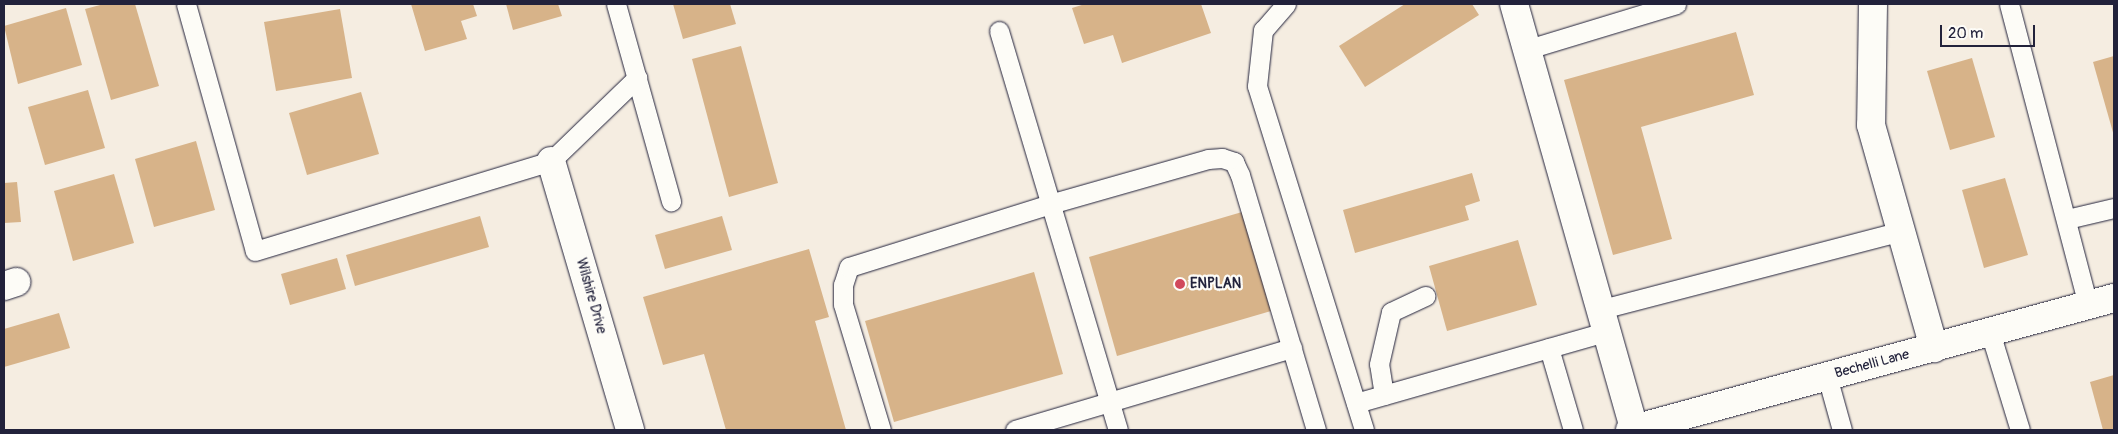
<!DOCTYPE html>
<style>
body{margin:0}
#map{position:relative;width:2118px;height:434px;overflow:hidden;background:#f5ede1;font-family:Pangolin,sans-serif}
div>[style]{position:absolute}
.building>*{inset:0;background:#d7b389}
.roads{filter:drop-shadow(0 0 1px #22223b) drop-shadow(0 0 1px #22223b)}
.lane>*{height:19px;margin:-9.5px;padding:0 9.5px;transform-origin:9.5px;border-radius:9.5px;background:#fdfcf7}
.street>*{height:28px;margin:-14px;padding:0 14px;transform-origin:14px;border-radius:14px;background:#fdfcf7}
.secondary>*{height:28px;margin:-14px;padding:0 14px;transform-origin:14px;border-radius:14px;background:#fdfcf7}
.dots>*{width:14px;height:14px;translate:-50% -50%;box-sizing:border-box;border:2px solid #fdfcf7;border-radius:50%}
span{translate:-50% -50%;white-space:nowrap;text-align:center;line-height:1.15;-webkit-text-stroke:4.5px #fdfcf7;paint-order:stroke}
.poi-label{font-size:14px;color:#22223b;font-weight:700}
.left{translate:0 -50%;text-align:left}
.street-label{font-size:14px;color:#22223b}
.frame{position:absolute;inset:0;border:5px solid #22223b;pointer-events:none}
.scale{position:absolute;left:1940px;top:25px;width:95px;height:22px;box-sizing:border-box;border:2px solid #22223b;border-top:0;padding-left:6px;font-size:15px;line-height:18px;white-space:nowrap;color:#22223b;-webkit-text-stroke:4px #fdfcf7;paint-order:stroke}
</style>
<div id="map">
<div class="building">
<i style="clip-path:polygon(104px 4px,135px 4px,159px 86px,111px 100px,85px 9px)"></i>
<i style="clip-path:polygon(411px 4px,473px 4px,477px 16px,461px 21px,467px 39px,425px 51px)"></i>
<i style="clip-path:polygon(506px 4px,558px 4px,562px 16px,513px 30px)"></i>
<i style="clip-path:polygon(673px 4px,730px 4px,736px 24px,683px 39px)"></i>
<i style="clip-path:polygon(1085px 4px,1201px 4px,1211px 33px,1122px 63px,1113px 35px,1084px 44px,1072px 8px)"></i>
<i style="clip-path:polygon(1405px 4px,1472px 4px,1479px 15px,1365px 87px,1339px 46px)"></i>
<i style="clip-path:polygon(66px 8px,82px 65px,18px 84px,4px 26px)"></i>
<i style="clip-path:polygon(340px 9px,352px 78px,276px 91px,264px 22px)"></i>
<i style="clip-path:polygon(1736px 32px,1754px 95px,1641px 127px,1672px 239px,1613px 255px,1564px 80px)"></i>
<i style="clip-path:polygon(741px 46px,778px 183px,729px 197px,692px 59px)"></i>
<i style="clip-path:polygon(2114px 56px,2114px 136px,2093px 62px)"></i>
<i style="clip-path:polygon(1972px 58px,1995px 137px,1950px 150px,1927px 71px)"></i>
<i style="clip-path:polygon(88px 90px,105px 148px,45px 165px,28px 107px)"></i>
<i style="clip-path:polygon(361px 92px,379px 154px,307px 175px,289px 113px)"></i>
<i style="clip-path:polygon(196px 141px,215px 210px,154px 227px,135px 159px)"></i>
<i style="clip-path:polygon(1472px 173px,1480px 201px,1465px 206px,1469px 220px,1355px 253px,1343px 210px)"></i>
<i style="clip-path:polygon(114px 174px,134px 243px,73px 261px,54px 191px)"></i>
<i style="clip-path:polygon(2005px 178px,2028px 255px,1984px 268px,1962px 190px)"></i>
<i style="clip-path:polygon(17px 182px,21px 222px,4px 223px,4px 183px)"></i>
<i style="clip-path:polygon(1242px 212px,1271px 311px,1117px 356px,1089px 257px)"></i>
<i style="clip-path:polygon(480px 216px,489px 247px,355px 286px,346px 255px)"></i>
<i style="clip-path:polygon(722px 216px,732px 250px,665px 269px,655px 235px)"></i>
<i style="clip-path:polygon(1518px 240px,1537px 305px,1447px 331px,1429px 266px)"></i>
<i style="clip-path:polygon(809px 249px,829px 317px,815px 321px,846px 430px,726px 430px,704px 354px,663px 365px,643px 297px)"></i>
<i style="clip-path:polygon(337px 258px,346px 289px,290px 305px,281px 274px)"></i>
<i style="clip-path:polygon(1034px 272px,1063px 374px,894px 422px,865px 321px)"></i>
<i style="clip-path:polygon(59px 313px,70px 348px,4px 367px,4px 329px)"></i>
<i style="clip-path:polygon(2114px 375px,2114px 430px,2103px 430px,2090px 382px)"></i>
</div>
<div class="roads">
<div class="lane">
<i style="left:186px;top:4px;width:256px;rotate:74.4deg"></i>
<i style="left:255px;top:251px;width:309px;rotate:-16.9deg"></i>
<i style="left:551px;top:161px;width:120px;rotate:-44deg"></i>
<i style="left:616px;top:4px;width:205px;rotate:74.4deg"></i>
<i style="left:1286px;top:4px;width:35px;rotate:131deg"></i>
<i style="left:1263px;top:30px;width:56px;rotate:96.1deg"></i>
<i style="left:1257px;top:86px;width:360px;rotate:72.7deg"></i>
<i style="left:2009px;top:4px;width:312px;rotate:75.3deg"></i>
<i style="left:999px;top:31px;width:416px;rotate:73.4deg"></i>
<i style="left:1525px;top:50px;width:158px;rotate:-16.9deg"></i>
<i style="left:2067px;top:219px;width:48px;rotate:-13.2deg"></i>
<i style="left:1602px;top:309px;width:309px;rotate:-14.6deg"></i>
<i style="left:1990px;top:332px;width:102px;rotate:73deg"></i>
<i style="left:1549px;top:348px;width:85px;rotate:73.7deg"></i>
<i style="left:1827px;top:376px;width:56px;rotate:74.5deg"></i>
<i style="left:1384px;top:395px;width:31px;rotate:-99deg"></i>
<i style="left:1379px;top:364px;width:53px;rotate:-77deg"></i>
<i style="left:1391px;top:312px;width:38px;rotate:-25deg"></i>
<i style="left:1356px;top:403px;width:262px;rotate:-15.9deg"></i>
<i style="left:881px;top:430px;width:132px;rotate:-106.8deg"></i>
<i style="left:843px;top:304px;width:19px;rotate:-90deg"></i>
<i style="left:843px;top:285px;width:19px;rotate:-72deg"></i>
<i style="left:849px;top:267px;width:211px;rotate:-17.4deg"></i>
<i style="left:1050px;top:204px;width:164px;rotate:-15.9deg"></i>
<i style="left:1208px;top:159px;width:14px;rotate:-4deg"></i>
<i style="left:1222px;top:158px;width:13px;rotate:18deg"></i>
<i style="left:1234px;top:162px;width:14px;rotate:65deg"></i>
<i style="left:1240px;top:175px;width:266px;rotate:73.4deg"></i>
<i style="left:1015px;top:430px;width:289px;rotate:-16.5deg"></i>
</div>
<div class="street">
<i style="left:1514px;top:4px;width:442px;rotate:74.2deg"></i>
<i style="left:1873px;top:4px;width:121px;rotate:90.9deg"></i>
<i style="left:1871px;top:125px;width:232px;rotate:74.2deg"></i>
<i style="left:551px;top:161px;width:280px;rotate:73.6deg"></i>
<i style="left:4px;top:286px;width:13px;rotate:-18deg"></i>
</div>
<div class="secondary">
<i style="left:1630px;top:430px;width:502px;rotate:-15.26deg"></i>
</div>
</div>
<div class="dots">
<i style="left:1180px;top:284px;background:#d1495b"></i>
</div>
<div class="poi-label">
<span class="left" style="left:1190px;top:284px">ENPLAN</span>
</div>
<div class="street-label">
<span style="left:591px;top:296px;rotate:74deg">Wilshire Drive</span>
<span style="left:1872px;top:364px;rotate:-15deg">Bechelli Lane</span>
</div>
<div class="frame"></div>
<div class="scale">20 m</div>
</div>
